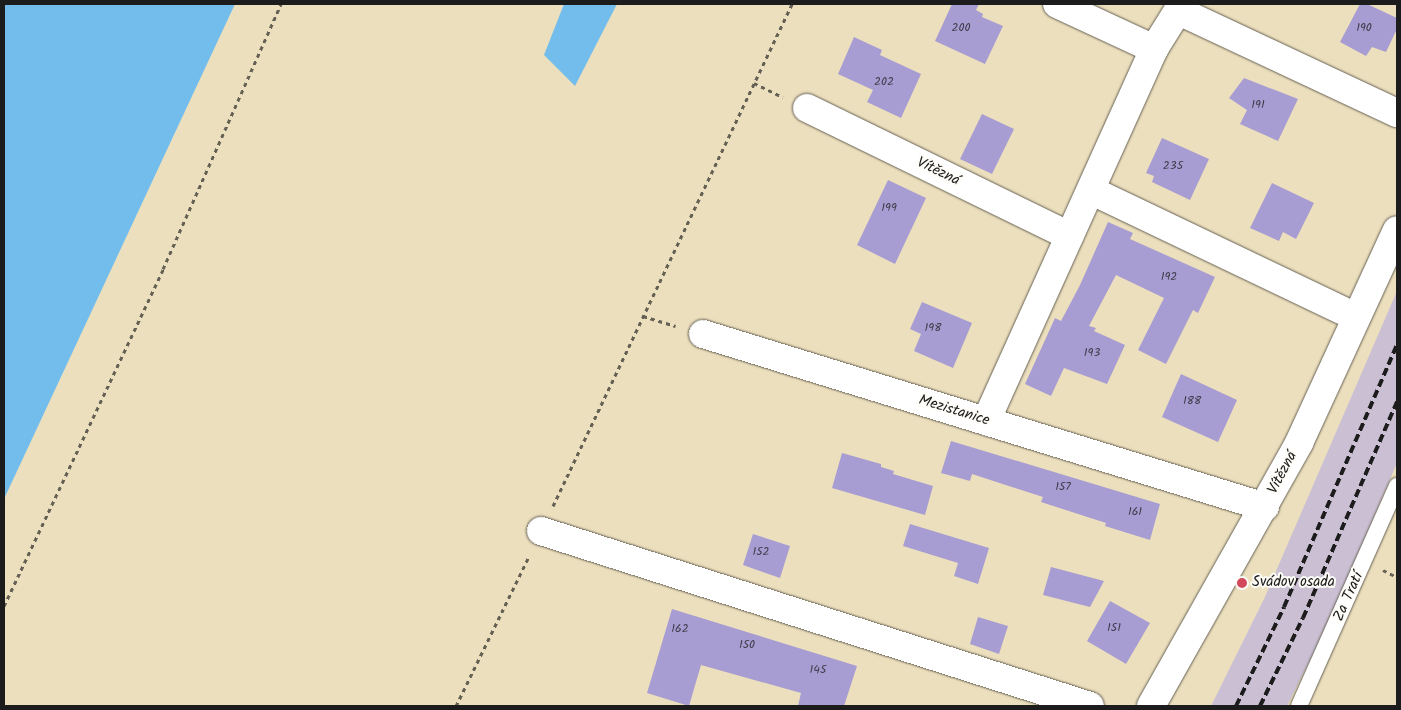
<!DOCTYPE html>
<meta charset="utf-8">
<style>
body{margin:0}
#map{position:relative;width:1401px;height:710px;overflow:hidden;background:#ecdfbd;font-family:Kalam,sans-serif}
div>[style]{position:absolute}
.industrial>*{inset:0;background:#cbbfd4}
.water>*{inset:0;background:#73bdec}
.building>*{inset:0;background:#a89dd2}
.path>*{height:3px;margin-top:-1.5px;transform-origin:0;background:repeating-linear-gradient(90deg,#656054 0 4px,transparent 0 8px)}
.roads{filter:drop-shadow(0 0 1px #656054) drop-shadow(0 0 1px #656054)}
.lane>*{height:16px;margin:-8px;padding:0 8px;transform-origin:8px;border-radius:8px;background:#fff}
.street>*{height:28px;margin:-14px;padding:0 14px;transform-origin:14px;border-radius:14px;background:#fff}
.secondary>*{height:28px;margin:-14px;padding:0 14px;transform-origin:14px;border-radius:14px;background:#fff}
.rail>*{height:4px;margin-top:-2px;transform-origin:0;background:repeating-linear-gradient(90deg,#1c1c1c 0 8px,transparent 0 12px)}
.dots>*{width:14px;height:14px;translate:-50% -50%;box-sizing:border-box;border:2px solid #fdfcf7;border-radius:50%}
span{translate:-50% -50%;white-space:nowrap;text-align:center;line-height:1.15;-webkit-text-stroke:4px #fdfcf7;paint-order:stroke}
.number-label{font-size:12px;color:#3f3c4a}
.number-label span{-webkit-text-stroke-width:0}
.street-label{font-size:15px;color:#1c1c1c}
.poi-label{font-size:15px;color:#1c1c1c}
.left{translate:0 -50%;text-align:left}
.frame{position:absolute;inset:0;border:5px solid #1c1c1c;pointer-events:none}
</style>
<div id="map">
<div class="industrial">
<i style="clip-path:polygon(1397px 291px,1397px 463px,1326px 628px,1287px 706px,1211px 706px,1264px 599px)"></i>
</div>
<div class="water">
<i style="clip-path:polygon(4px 4px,235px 4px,4px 499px)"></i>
<i style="clip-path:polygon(564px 4px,617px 4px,575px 86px,544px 55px)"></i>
</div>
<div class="building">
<i style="clip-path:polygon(952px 4px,979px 4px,976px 10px,983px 14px,982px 17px,1003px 26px,985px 64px,935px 41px)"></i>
<i style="clip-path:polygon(1360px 4px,1367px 4px,1397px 18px,1397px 29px,1386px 52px,1372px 47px,1366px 56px,1340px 42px)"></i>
<i style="clip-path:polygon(854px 37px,882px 50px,880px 55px,921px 74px,901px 118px,867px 102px,873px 90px,838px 74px)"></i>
<i style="clip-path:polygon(1244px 78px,1298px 99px,1278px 141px,1240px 124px,1247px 110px,1229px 98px)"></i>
<i style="clip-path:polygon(982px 114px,1014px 129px,992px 174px,960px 159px)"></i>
<i style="clip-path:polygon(1162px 138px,1209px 159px,1190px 200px,1152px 182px,1154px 176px,1146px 173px)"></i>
<i style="clip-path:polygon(888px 180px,926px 198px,895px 264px,857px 245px)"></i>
<i style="clip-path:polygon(1272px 183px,1314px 203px,1296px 239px,1283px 232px,1279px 241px,1250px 228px)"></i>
<i style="clip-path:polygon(1108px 222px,1133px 233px,1130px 239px,1215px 277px,1198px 313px,1193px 310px,1166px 364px,1138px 350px,1164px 298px,1116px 275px,1089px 326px,1096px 328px,1094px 331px,1125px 345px,1107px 384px,1064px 368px,1051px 396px,1025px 384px,1055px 318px,1061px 321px,1080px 285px)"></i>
<i style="clip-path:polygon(922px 302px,972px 323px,953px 368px,914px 351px,921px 334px,910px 329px)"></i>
<i style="clip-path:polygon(1181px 374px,1237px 400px,1218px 442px,1162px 417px)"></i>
<i style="clip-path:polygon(951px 441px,1160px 504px,1150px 540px,1105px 526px,1106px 523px,1041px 502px,1043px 497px,972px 474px,970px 481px,941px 473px)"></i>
<i style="clip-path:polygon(842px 453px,881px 464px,881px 467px,894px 471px,893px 474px,933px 486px,925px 515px,832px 488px)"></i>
<i style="clip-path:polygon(910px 524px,989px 548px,978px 584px,954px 576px,958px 563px,903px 546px)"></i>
<i style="clip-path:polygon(753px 534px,790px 546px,780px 578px,743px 565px)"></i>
<i style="clip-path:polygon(1051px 567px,1104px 581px,1090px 607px,1043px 595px)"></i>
<i style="clip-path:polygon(1110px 601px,1150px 623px,1126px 664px,1087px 641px)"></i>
<i style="clip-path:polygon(672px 609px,857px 666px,844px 706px,798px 706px,801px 693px,701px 665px,689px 706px,647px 693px)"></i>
<i style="clip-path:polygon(978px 617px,1008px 626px,999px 654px,970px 644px)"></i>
</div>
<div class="path">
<i style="left:754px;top:83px;width:32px;rotate:26deg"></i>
<i style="left:643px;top:316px;width:34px;rotate:17deg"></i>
<i style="left:553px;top:506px;width:556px;rotate:-64.54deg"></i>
<i style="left:1383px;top:570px;width:16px;rotate:27deg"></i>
<i style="left:4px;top:606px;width:373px;rotate:-64.7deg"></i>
<i style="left:163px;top:269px;width:290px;rotate:-66deg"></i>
<i style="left:456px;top:706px;width:167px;rotate:-64deg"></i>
</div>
<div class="roads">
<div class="lane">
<i style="left:1299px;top:706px;width:241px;rotate:-66deg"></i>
</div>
<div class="street">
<i style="left:1057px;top:4px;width:107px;rotate:24.9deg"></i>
<i style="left:1179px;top:11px;width:241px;rotate:25.1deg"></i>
<i style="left:807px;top:108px;width:292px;rotate:26deg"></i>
<i style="left:1092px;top:191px;width:277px;rotate:25.5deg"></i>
<i style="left:703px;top:334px;width:588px;rotate:17.11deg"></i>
<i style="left:986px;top:421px;width:408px;rotate:-65.7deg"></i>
<i style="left:1154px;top:49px;width:53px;rotate:-58.1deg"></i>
<i style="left:541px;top:531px;width:576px;rotate:17.68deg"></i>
</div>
<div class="secondary">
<i style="left:1151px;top:706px;width:302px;rotate:-60.6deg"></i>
<i style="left:1299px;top:443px;width:234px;rotate:-65.3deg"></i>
</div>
</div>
<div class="rail">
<i style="left:1236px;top:706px;width:110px;rotate:-64.1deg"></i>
<i style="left:1284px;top:607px;width:285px;rotate:-66.7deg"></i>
<i style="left:1260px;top:706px;width:98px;rotate:-64deg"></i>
<i style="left:1303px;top:618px;width:236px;rotate:-66.5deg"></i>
</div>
<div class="dots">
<i style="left:1242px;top:583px;background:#d1495b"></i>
</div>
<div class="number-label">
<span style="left:961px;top:28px">200</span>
<span style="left:1364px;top:28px">190</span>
<span style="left:884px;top:82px">202</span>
<span style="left:1258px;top:105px">191</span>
<span style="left:1173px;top:166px">235</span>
<span style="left:889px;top:208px">199</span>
<span style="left:1169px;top:277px">192</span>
<span style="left:933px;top:328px">198</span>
<span style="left:1092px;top:353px">193</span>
<span style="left:1192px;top:401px">188</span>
<span style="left:1063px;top:487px">157</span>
<span style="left:1135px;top:512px">161</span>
<span style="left:761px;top:552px">152</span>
<span style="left:1114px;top:628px">151</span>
<span style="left:680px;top:629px">162</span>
<span style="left:747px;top:645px">150</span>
<span style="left:818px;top:670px">145</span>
</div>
<div class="street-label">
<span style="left:938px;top:172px;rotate:26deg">Vítězná</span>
<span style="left:954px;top:411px;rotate:17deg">Mezistanice</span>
<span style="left:1283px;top:473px;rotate:-62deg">Vítězná</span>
<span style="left:1349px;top:597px;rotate:-66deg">Za Tratí</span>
</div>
<div class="poi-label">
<span class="left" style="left:1252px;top:583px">Svádov osada</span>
</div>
<div class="frame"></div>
</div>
